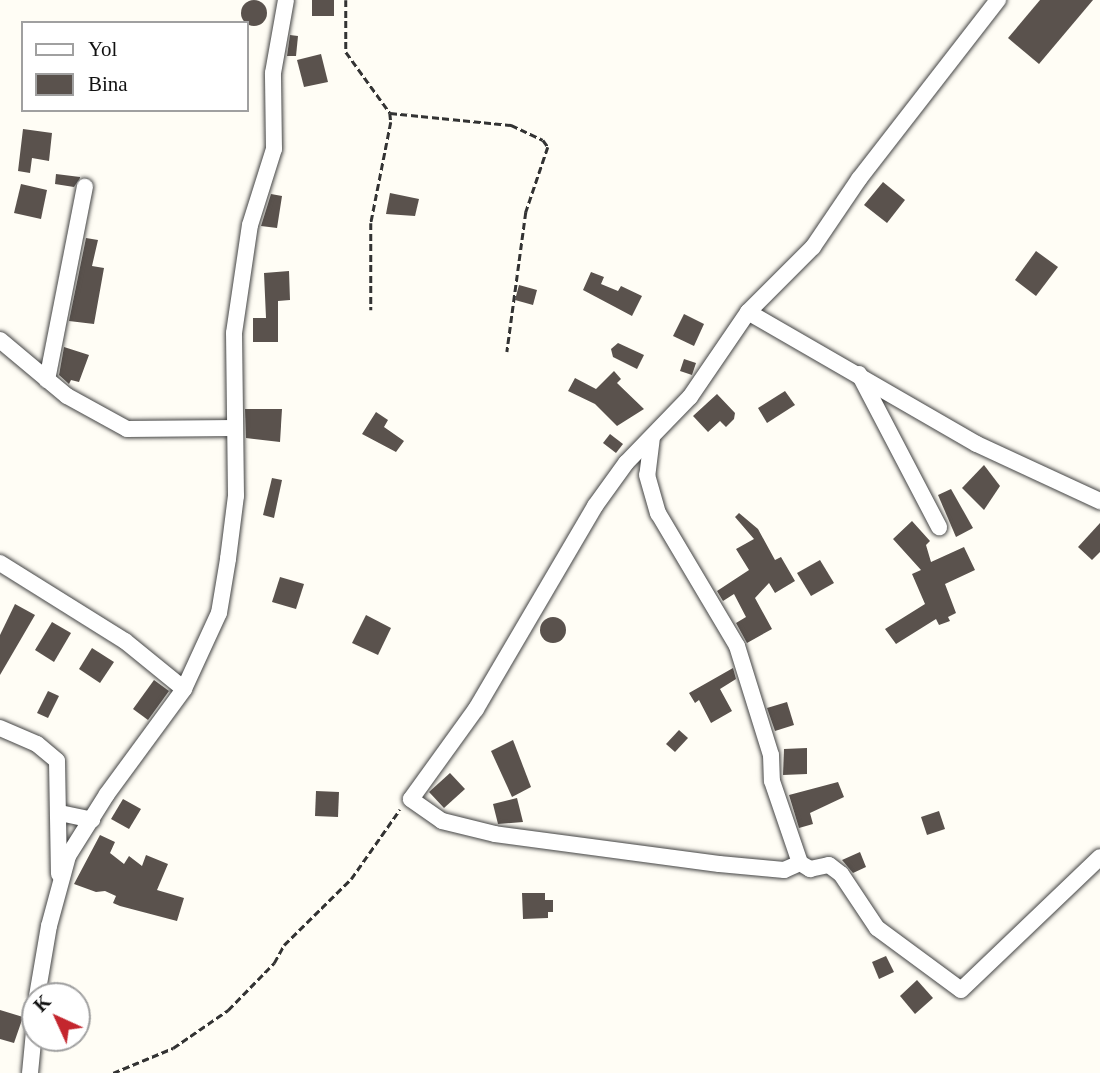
<!DOCTYPE html>
<style>
body{margin:0}
#map{position:relative;width:1100px;height:1073px;overflow:hidden;background:#fffdf5;font-family:"Times New Roman",serif}
div>[style]{position:absolute}
.building>*{inset:0;background:#5a524d}
.round{border-radius:50%}
.path>*{height:2.5px;margin-top:-1.25px;transform-origin:0;background:repeating-linear-gradient(90deg,#333 0 7px,transparent 0 10.5px)}
.roads{filter:drop-shadow(0 0 2px #444) drop-shadow(0 0 2px #444)}
.minor>*{height:16px;margin:-8px;padding:0 8px;transform-origin:8px;border-radius:8px;background:#fff}
span{translate:-50% -50%;white-space:nowrap;text-align:center;line-height:1.15;-webkit-text-stroke:7px #fff;paint-order:stroke}
.legend{position:absolute;left:21px;top:21px;width:228px;height:91px;box-sizing:border-box;background:#fff;border:2px solid #a0a0a0;margin:0;padding:9px 12px;list-style:none;font-size:21px;color:#111}
.legend li{display:flex;align-items:center;gap:14px;height:35px}
.legend b{width:35px;border:2px solid #a0a0a0}
.north{position:absolute;left:21px;top:982px;width:70px;height:70px;box-sizing:border-box;background:#fff;border:2px solid #a0a0a0;border-radius:50%;rotate:315deg;font-size:19px;font-weight:700;line-height:28px;text-align:center;color:#111}
.north::after{content:'';display:block;margin:auto;width:24px;height:32px;background:#c4262e;clip-path:polygon(50% 0,100% 100%,50% 72%,0 100%)}
</style>
<div id="map">
<div class="building">
<i style="clip-path:polygon(312px 0,334px 0,334px 16px,312px 16px)"></i>
<i style="clip-path:polygon(1040px 0,1093px 0,1039px 64px,1008px 38px)"></i>
<i class="round" style="left:241px;top:0;width:26px;height:26px"></i>
<i style="clip-path:polygon(290px 35px,298px 36px,296px 56px,287px 56px)"></i>
<i style="clip-path:polygon(321px 54px,328px 82px,304px 87px,297px 60px)"></i>
<i style="clip-path:polygon(23px 129px,52px 133px,49px 161px,32px 158px,30px 173px,18px 171px)"></i>
<i style="clip-path:polygon(56px 174px,80px 177px,80px 178px,74px 187px,55px 184px)"></i>
<i style="clip-path:polygon(883px 182px,905px 200px,887px 223px,864px 205px)"></i>
<i style="clip-path:polygon(21px 184px,47px 190px,41px 219px,14px 213px)"></i>
<i style="clip-path:polygon(390px 193px,419px 199px,415px 216px,386px 214px)"></i>
<i style="clip-path:polygon(271px 194px,282px 196px,277px 228px,261px 226px)"></i>
<i style="clip-path:polygon(86px 238px,98px 240px,92px 266px,104px 268px,94px 324px,69px 321px)"></i>
<i style="clip-path:polygon(1036px 251px,1058px 267px,1036px 296px,1015px 280px)"></i>
<i style="clip-path:polygon(289px 271px,290px 300px,278px 301px,278px 342px,253px 342px,253px 318px,266px 318px,264px 273px)"></i>
<i style="clip-path:polygon(591px 272px,604px 277px,601px 284px,618px 291px,621px 286px,642px 296px,632px 316px,583px 290px)"></i>
<i style="clip-path:polygon(519px 285px,537px 290px,533px 305px,515px 300px)"></i>
<i style="clip-path:polygon(684px 314px,704px 324px,694px 346px,673px 336px)"></i>
<i style="clip-path:polygon(618px 343px,644px 355px,637px 369px,613px 357px,611px 349px)"></i>
<i style="clip-path:polygon(64px 347px,89px 355px,79px 382px,71px 380px,69px 384px,59px 375px)"></i>
<i style="clip-path:polygon(684px 359px,696px 363px,692px 375px,680px 371px)"></i>
<i style="clip-path:polygon(614px 371px,621px 379px,617px 383px,644px 409px,617px 426px,595px 404px,568px 391px,575px 378px,596px 389px)"></i>
<i style="clip-path:polygon(785px 391px,795px 405px,767px 423px,758px 408px)"></i>
<i style="clip-path:polygon(717px 394px,735px 413px,734px 419px,726px 427px,720px 421px,708px 432px,693px 416px)"></i>
<i style="clip-path:polygon(245px 409px,282px 409px,280px 442px,246px 438px)"></i>
<i style="clip-path:polygon(376px 412px,388px 420px,384px 427px,404px 441px,396px 452px,362px 434px)"></i>
<i style="clip-path:polygon(610px 434px,623px 444px,616px 453px,603px 443px)"></i>
<i style="clip-path:polygon(984px 465px,1000px 486px,984px 510px,962px 488px)"></i>
<i style="clip-path:polygon(272px 478px,282px 480px,274px 518px,263px 515px)"></i>
<i style="clip-path:polygon(951px 489px,973px 528px,956px 537px,938px 495px)"></i>
<i style="clip-path:polygon(739px 513px,758px 529px,775px 560px,781px 557px,795px 581px,775px 593px,769px 583px,755px 598px,772px 629px,747px 643px,736px 623px,746px 617px,734px 594px,723px 601px,717px 591px,749px 570px,736px 549px,754px 539px,735px 517px)"></i>
<i style="clip-path:polygon(912px 521px,930px 541px,926px 545px,931px 562px,964px 547px,975px 570px,945px 584px,956px 613px,948px 617px,950px 621px,939px 625px,936px 619px,896px 644px,885px 629px,925px 604px,912px 574px,921px 570px,893px 539px)"></i>
<i style="clip-path:polygon(1100px 523px,1100px 552px,1092px 560px,1078px 547px)"></i>
<i style="clip-path:polygon(820px 560px,834px 583px,811px 596px,797px 573px)"></i>
<i style="clip-path:polygon(280px 577px,304px 584px,296px 609px,272px 602px)"></i>
<i style="clip-path:polygon(15px 604px,35px 615px,0 675px,0 635px)"></i>
<i style="clip-path:polygon(366px 615px,391px 628px,378px 655px,352px 643px)"></i>
<i class="round" style="left:540px;top:617px;width:26px;height:26px"></i>
<i style="clip-path:polygon(52px 622px,71px 633px,54px 662px,35px 650px)"></i>
<i style="clip-path:polygon(92px 648px,114px 662px,100px 683px,79px 669px)"></i>
<i style="clip-path:polygon(733px 668px,736px 679px,720px 689px,732px 711px,711px 723px,699px 700px,695px 703px,689px 693px)"></i>
<i style="clip-path:polygon(154px 680px,169px 691px,148px 720px,133px 709px)"></i>
<i style="clip-path:polygon(48px 691px,59px 696px,48px 718px,37px 713px)"></i>
<i style="clip-path:polygon(787px 702px,794px 725px,775px 731px,767px 708px)"></i>
<i style="clip-path:polygon(679px 730px,688px 738px,675px 752px,666px 744px)"></i>
<i style="clip-path:polygon(513px 740px,531px 787px,512px 797px,491px 751px)"></i>
<i style="clip-path:polygon(807px 748px,807px 774px,783px 775px,784px 749px)"></i>
<i style="clip-path:polygon(450px 773px,465px 789px,444px 808px,429px 792px)"></i>
<i style="clip-path:polygon(838px 782px,844px 797px,810px 813px,813px 824px,799px 828px,789px 795px)"></i>
<i style="clip-path:polygon(316px 791px,339px 792px,338px 817px,315px 816px)"></i>
<i style="clip-path:polygon(517px 798px,523px 822px,498px 824px,493px 804px)"></i>
<i style="clip-path:polygon(123px 799px,141px 809px,129px 829px,111px 819px)"></i>
<i style="clip-path:polygon(939px 811px,945px 829px,927px 835px,921px 817px)"></i>
<i style="clip-path:polygon(100px 835px,115px 842px,110px 853px,124px 864px,129px 856px,142px 866px,146px 855px,168px 864px,157px 890px,184px 898px,177px 921px,120px 906px,113px 903px,116px 896px,105px 891px,96px 892px,74px 884px)"></i>
<i style="clip-path:polygon(860px 852px,866px 867px,853px 873px,842px 860px)"></i>
<i style="clip-path:polygon(522px 893px,545px 893px,545px 900px,553px 900px,553px 912px,548px 912px,548px 918px,523px 919px)"></i>
<i style="clip-path:polygon(886px 956px,894px 972px,879px 979px,872px 962px)"></i>
<i style="clip-path:polygon(917px 980px,933px 998px,915px 1014px,900px 996px)"></i>
<i style="clip-path:polygon(0 1010px,23px 1017px,14px 1043px,0 1039px)"></i>
</div>
<div class="path">
<i style="left:346px;top:0;width:52px;rotate:90deg"></i>
<i style="left:346px;top:52px;width:75px;rotate:54.2deg"></i>
<i style="left:390px;top:113px;width:9px;rotate:84deg"></i>
<i style="left:391px;top:122px;width:103px;rotate:101.2deg"></i>
<i style="left:371px;top:223px;width:87px;rotate:90deg"></i>
<i style="left:390px;top:113px;width:122px;rotate:5.7deg"></i>
<i style="left:511px;top:125px;width:35px;rotate:25deg"></i>
<i style="left:543px;top:140px;width:9px;rotate:54deg"></i>
<i style="left:548px;top:147px;width:69px;rotate:108.7deg"></i>
<i style="left:526px;top:212px;width:141px;rotate:97.7deg"></i>
<i style="left:113px;top:1073px;width:65px;rotate:-22.6deg"></i>
<i style="left:173px;top:1048px;width:67px;rotate:-34.6deg"></i>
<i style="left:228px;top:1010px;width:66px;rotate:-45.6deg"></i>
<i style="left:274px;top:963px;width:21px;rotate:-61deg"></i>
<i style="left:284px;top:945px;width:94px;rotate:-44.6deg"></i>
<i style="left:351px;top:879px;width:85px;rotate:-55deg"></i>
</div>
<div class="roads">
<div class="minor">
<i style="left:748px;top:312px;width:264px;rotate:30deg"></i>
<i style="left:977px;top:444px;width:136px;rotate:24.9deg"></i>
<i style="left:0;top:340px;width:87px;rotate:39.9deg"></i>
<i style="left:67px;top:396px;width:68px;rotate:28.8deg"></i>
<i style="left:127px;top:429px;width:107px;rotate:-0.5deg"></i>
<i style="left:859px;top:374px;width:173px;rotate:62.4deg"></i>
<i style="left:47px;top:380px;width:197px;rotate:-78.9deg"></i>
<i style="left:652px;top:437px;width:38px;rotate:97deg"></i>
<i style="left:647px;top:475px;width:40px;rotate:74deg"></i>
<i style="left:658px;top:513px;width:155px;rotate:59.3deg"></i>
<i style="left:737px;top:646px;width:114px;rotate:72.7deg"></i>
<i style="left:771px;top:755px;width:26px;rotate:88deg"></i>
<i style="left:772px;top:781px;width:87px;rotate:71.1deg"></i>
<i style="left:800px;top:863px;width:12px;rotate:31deg"></i>
<i style="left:810px;top:869px;width:19px;rotate:-12deg"></i>
<i style="left:829px;top:865px;width:15px;rotate:37deg"></i>
<i style="left:841px;top:874px;width:65px;rotate:56.3deg"></i>
<i style="left:877px;top:928px;width:104px;rotate:36.4deg"></i>
<i style="left:961px;top:990px;width:192px;rotate:-43.7deg"></i>
<i style="left:0;top:563px;width:147px;rotate:32deg"></i>
<i style="left:125px;top:641px;width:76px;rotate:39.1deg"></i>
<i style="left:184px;top:689px;width:84px;rotate:-65.3deg"></i>
<i style="left:219px;top:613px;width:55px;rotate:-80.5deg"></i>
<i style="left:228px;top:559px;width:64px;rotate:-82.8deg"></i>
<i style="left:236px;top:496px;width:163px;rotate:-90.7deg"></i>
<i style="left:234px;top:333px;width:109px;rotate:-81.6deg"></i>
<i style="left:250px;top:225px;width:80px;rotate:-72.5deg"></i>
<i style="left:274px;top:149px;width:76px;rotate:-90.8deg"></i>
<i style="left:273px;top:73px;width:74px;rotate:-79.9deg"></i>
<i style="left:0;top:728px;width:40px;rotate:23.4deg"></i>
<i style="left:37px;top:744px;width:26px;rotate:40deg"></i>
<i style="left:57px;top:761px;width:113px;rotate:89deg"></i>
<i style="left:60px;top:813px;width:33px;rotate:12deg"></i>
<i style="left:800px;top:863px;width:17px;rotate:156deg"></i>
<i style="left:784px;top:870px;width:65px;rotate:-174.7deg"></i>
<i style="left:719px;top:864px;width:226px;rotate:-172.4deg"></i>
<i style="left:495px;top:834px;width:55px;rotate:-166.2deg"></i>
<i style="left:442px;top:821px;width:38px;rotate:-145deg"></i>
<i style="left:411px;top:799px;width:111px;rotate:-54.2deg"></i>
<i style="left:476px;top:709px;width:235px;rotate:-59.6deg"></i>
<i style="left:595px;top:506px;width:53px;rotate:-54.2deg"></i>
<i style="left:626px;top:463px;width:92px;rotate:-45.9deg"></i>
<i style="left:690px;top:397px;width:103px;rotate:-55.7deg"></i>
<i style="left:748px;top:312px;width:92px;rotate:-45deg"></i>
<i style="left:813px;top:247px;width:82px;rotate:-55.9deg"></i>
<i style="left:859px;top:179px;width:227px;rotate:-52.2deg"></i>
<i style="left:37px;top:996px;width:71px;rotate:-80.3deg"></i>
<i style="left:49px;top:926px;width:73px;rotate:-74.8deg"></i>
<i style="left:68px;top:856px;width:73px;rotate:-57.8deg"></i>
<i style="left:107px;top:794px;width:130px;rotate:-53.7deg"></i>
<i style="left:30px;top:1073px;width:52px;rotate:-84.5deg"></i>
</div>
</div>
<ul class="legend">
<li><b style="height:9px;background:#fff"></b>Yol</li>
<li><b style="height:19px;background:#5a524d"></b>Bina</li>
</ul>
<div class="north">K</div>
</div>
